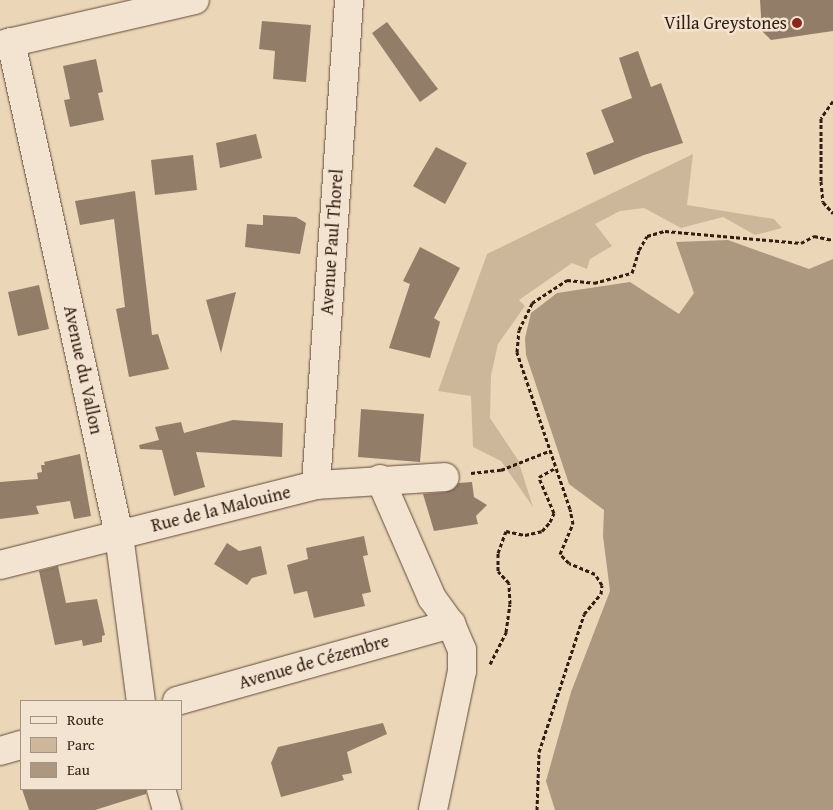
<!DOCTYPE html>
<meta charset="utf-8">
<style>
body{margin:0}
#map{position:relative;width:833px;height:810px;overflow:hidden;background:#ebd6b7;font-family:"Gentium Book Plus",serif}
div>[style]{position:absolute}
.green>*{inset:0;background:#ccb79b}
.water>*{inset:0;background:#ac977f}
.building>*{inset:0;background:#927d68}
.path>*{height:3px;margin-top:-1.5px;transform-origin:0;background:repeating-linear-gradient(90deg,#321d12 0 4px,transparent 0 6.5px)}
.roads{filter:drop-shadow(0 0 1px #604b3b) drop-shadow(0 0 1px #604b3b)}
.minor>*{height:28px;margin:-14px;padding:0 14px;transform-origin:14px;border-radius:14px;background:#f2e4d0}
.dots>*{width:14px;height:14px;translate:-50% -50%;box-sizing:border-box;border:2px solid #f2e4d0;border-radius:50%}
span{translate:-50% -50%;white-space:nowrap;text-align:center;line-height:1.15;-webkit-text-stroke:5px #f2e4d0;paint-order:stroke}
.poi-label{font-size:18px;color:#321d12}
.right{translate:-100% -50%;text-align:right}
.street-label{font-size:18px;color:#321d12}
.legend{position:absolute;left:20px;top:700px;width:162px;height:90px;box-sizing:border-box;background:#f2e4d0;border:1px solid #a59484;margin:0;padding:6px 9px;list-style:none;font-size:15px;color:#321d12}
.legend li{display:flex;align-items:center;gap:10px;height:25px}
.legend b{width:25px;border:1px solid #a59484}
</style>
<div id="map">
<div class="green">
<i style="clip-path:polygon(693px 154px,687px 205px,774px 219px,782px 228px,755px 235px,723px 217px,681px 228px,644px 208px,620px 211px,595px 224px,612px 246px,590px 259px,587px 269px,572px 263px,519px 300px,525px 306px,498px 344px,491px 375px,490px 418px,518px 460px,533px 507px,501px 461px,473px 447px,471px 396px,438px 391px,487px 254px)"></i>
</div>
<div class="water">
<i style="clip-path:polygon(728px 240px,809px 269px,833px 259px,833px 810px,555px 810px,546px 781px,571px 692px,610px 591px,603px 536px,604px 510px,569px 484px,526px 355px,525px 338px,531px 313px,557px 293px,630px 282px,679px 314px,694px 293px,676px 242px)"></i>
</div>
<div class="building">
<i style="clip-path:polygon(760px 0,833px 0,833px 31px,771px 40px,762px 31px)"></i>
<i style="clip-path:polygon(262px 21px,311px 25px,306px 82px,273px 79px,275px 51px,259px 49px)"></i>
<i style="clip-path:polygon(387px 22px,438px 89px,420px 102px,372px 33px)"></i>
<i style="clip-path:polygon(638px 51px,651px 87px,661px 83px,683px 143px,644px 155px,594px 175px,586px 153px,614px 142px,601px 110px,632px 98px,619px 58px)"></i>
<i style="clip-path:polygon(96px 59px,103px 92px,98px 93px,104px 120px,70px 127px,64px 100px,70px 99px,63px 66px)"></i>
<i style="clip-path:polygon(256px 134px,262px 158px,220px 168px,216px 143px)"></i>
<i style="clip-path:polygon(436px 147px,467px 163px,445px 204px,413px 186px)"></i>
<i style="clip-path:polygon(193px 155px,197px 190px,155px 195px,151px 160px)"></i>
<i style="clip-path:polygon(135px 191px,152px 335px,158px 334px,169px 369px,129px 377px,116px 309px,125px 307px,114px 219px,80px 225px,75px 201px)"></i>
<i style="clip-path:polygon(263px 215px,296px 217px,306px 223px,300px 254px,245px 247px,247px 224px,263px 225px)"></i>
<i style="clip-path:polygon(420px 247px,460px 268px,434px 318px,440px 322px,430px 358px,389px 348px,410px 284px,403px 281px)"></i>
<i style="clip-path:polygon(39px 285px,49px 329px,18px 336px,8px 292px)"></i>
<i style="clip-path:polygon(236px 292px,221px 353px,206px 300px)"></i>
<i style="clip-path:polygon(361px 409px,424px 414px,420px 462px,358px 457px)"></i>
<i style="clip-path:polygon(233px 420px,283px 423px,282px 457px,196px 452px,205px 487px,174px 496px,162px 450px,140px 449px,139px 445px,159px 440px,155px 427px,181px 422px,184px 433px)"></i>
<i style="clip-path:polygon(80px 454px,91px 516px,74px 519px,70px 501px,36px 506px,39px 514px,0 519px,0 482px,38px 479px,37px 473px,42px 472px,41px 465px,45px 465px,44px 462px)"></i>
<i style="clip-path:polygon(472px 482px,474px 497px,487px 505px,476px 516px,478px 524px,434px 531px,423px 494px,446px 492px,459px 483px)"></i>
<i style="clip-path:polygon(364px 536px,368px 555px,363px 556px,371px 592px,362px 594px,365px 606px,314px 618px,307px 591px,294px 594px,287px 565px,308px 559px,306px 548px)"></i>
<i style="clip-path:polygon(227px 543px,239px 551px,261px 546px,267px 574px,252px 578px,247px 585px,214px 564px)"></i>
<i style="clip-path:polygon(58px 566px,66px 603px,97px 599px,105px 635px,102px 636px,102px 642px,83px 646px,82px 640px,55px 645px,39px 571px)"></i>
<i style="clip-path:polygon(383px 723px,387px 734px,347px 752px,352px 773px,342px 775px,344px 780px,281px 797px,271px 763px,278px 747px)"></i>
<i style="clip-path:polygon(22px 789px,146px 789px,146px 794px,95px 810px,29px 810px)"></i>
</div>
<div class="path">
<i style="left:833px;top:101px;width:21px;rotate:125deg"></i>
<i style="left:821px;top:118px;width:63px;rotate:90deg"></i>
<i style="left:821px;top:181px;width:21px;rotate:85deg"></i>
<i style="left:823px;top:202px;width:15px;rotate:48deg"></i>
<i style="left:471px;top:473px;width:30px;rotate:-6deg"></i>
<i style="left:501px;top:470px;width:52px;rotate:-21.6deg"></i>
<i style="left:490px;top:664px;width:36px;rotate:-63deg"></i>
<i style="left:506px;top:632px;width:28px;rotate:-82deg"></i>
<i style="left:510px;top:604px;width:21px;rotate:-93deg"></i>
<i style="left:509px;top:583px;width:16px;rotate:-133deg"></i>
<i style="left:498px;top:571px;width:18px;rotate:-90deg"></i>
<i style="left:498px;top:553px;width:23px;rotate:-70deg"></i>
<i style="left:506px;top:531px;width:19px;rotate:12deg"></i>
<i style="left:525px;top:535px;width:17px;rotate:-13deg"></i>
<i style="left:542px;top:531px;width:12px;rotate:-48deg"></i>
<i style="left:550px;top:522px;width:10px;rotate:-66deg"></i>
<i style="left:554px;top:513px;width:39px;rotate:-113deg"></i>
<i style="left:539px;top:477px;width:18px;rotate:-29deg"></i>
<i style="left:537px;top:810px;width:58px;rotate:-88deg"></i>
<i style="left:539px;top:752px;width:145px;rotate:-71.9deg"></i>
<i style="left:584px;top:614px;width:26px;rotate:-50deg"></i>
<i style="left:601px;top:594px;width:9px;rotate:-84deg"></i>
<i style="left:602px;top:585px;width:13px;rotate:-122deg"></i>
<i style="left:595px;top:574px;width:28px;rotate:-157deg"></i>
<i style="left:569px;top:563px;width:13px;rotate:-135deg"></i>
<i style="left:560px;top:554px;width:33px;rotate:-67deg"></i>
<i style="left:573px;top:524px;width:15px;rotate:-101deg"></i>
<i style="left:570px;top:509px;width:166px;rotate:-108.7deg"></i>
<i style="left:517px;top:352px;width:22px;rotate:-85deg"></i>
<i style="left:519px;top:330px;width:30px;rotate:-64deg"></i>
<i style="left:532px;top:303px;width:42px;rotate:-33.3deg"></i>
<i style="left:567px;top:280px;width:27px;rotate:6deg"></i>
<i style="left:594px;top:283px;width:39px;rotate:-15deg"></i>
<i style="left:632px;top:273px;width:24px;rotate:-73deg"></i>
<i style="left:639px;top:250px;width:16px;rotate:-60deg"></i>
<i style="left:647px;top:236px;width:19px;rotate:-16deg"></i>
<i style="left:665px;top:231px;width:137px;rotate:5deg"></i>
<i style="left:801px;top:243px;width:15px;rotate:-28deg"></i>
<i style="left:814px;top:236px;width:19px;rotate:12deg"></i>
</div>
<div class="roads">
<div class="minor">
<i style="left:11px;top:42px;width:505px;rotate:77.64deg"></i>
<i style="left:119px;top:535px;width:167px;rotate:82.5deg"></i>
<i style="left:0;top:45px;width:200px;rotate:-13deg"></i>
<i style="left:380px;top:479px;width:130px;rotate:66.4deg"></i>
<i style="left:432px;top:598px;width:32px;rotate:54deg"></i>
<i style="left:451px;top:624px;width:28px;rotate:67deg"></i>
<i style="left:462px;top:650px;width:21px;rotate:90deg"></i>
<i style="left:462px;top:671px;width:142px;rotate:101.8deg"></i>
<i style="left:316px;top:485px;width:486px;rotate:-86.1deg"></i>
<i style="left:0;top:565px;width:326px;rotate:-14.2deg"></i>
<i style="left:316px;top:485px;width:129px;rotate:-3.5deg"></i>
<i style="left:177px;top:701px;width:285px;rotate:-15.7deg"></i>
<i style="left:0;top:751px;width:22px;rotate:-16deg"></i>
<i style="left:161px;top:789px;width:22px;rotate:74deg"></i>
</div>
</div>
<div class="dots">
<i style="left:797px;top:23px;background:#8f2418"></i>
</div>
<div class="poi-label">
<span class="right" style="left:787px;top:23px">Villa Greystones</span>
</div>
<div class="street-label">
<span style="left:332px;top:242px;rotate:-86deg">Avenue Paul Thorel</span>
<span style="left:83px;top:370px;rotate:78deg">Avenue du Vallon</span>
<span style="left:221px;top:509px;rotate:-14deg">Rue de la Malouine</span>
<span style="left:314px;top:662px;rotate:-16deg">Avenue de Cézembre</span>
</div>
<ul class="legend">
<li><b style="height:6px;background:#f2e4d0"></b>Route</li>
<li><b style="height:14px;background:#ccb79b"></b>Parc</li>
<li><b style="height:14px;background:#ac977f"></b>Eau</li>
</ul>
</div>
